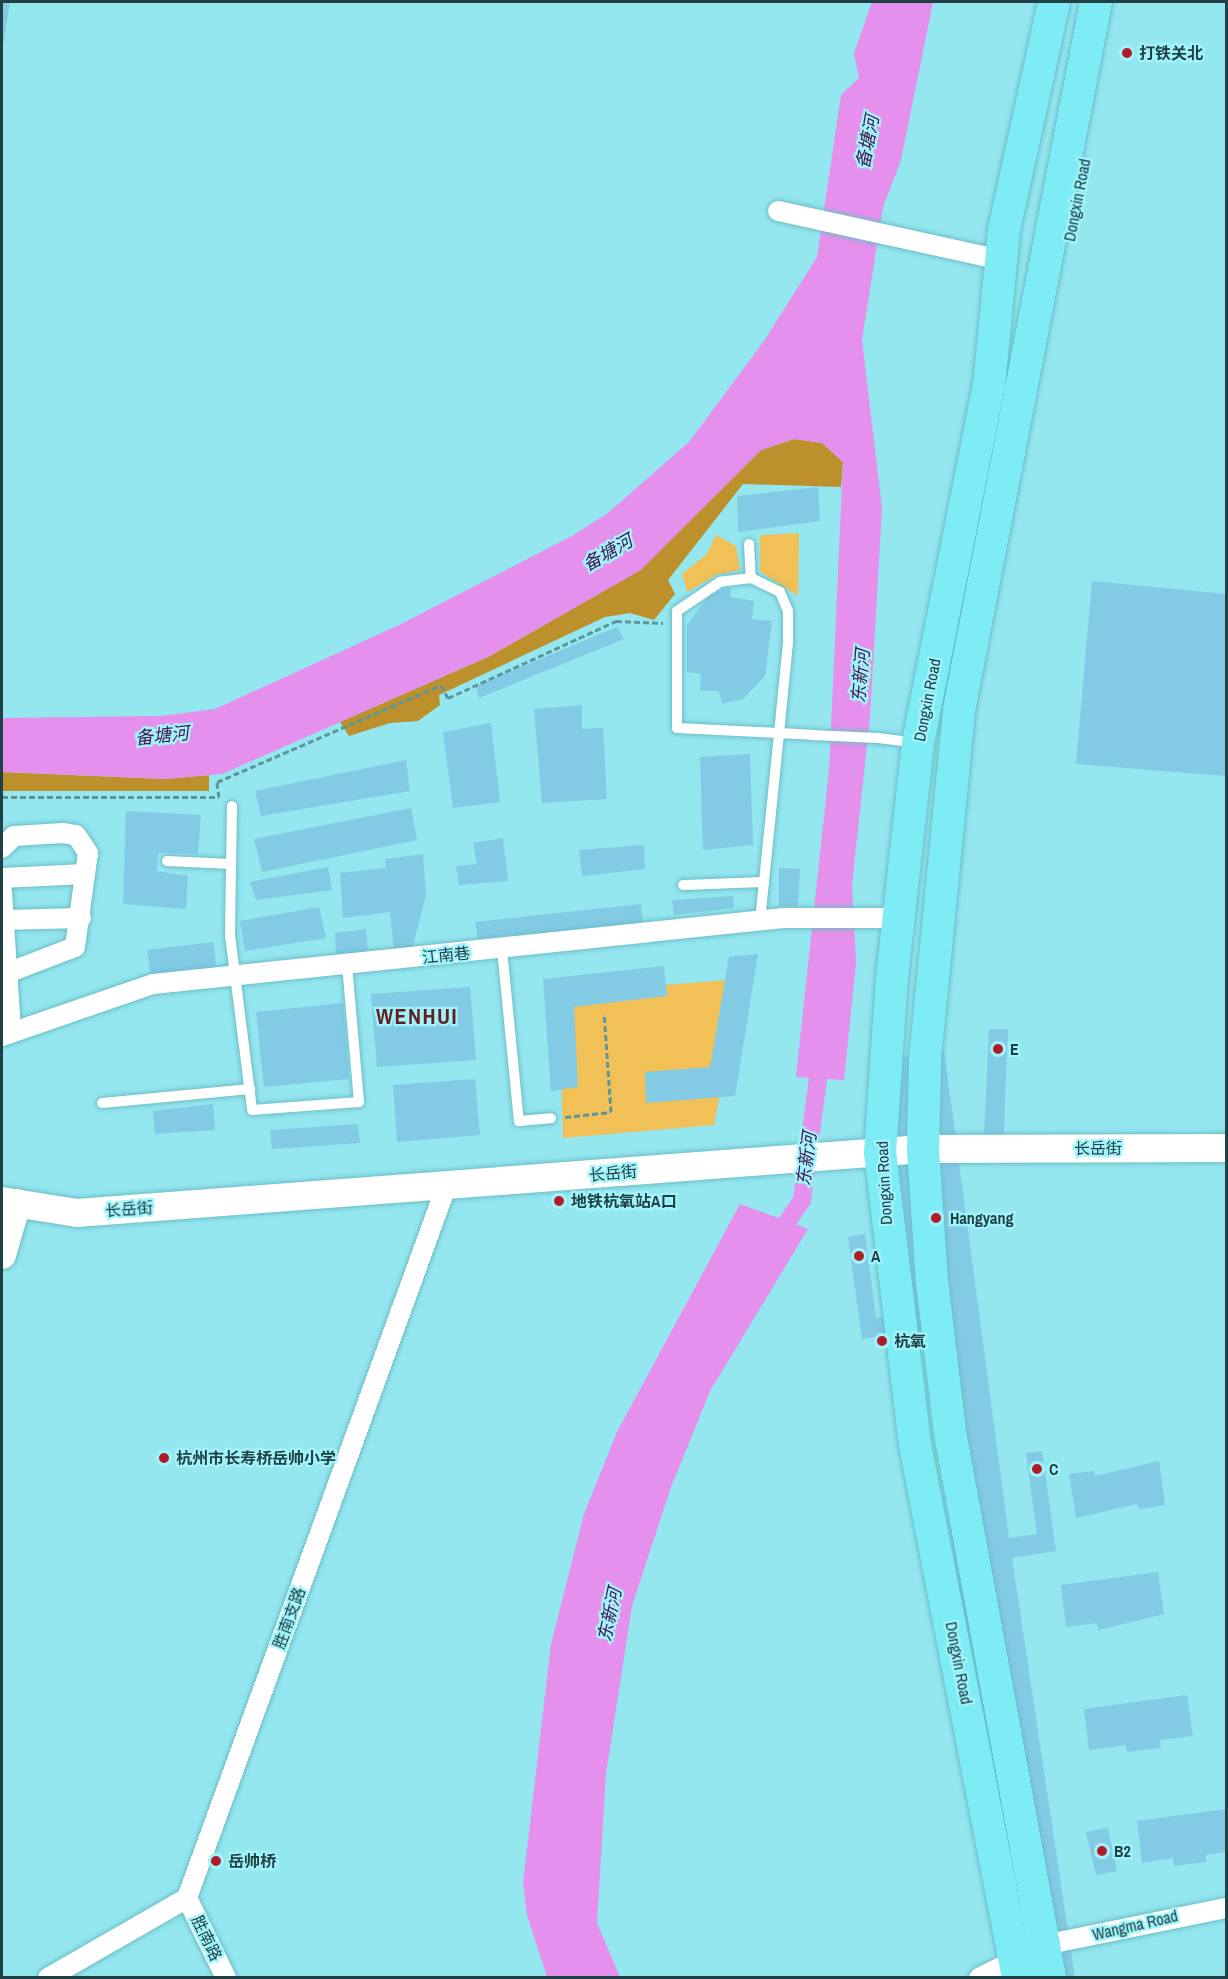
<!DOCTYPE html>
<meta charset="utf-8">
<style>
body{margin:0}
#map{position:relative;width:1228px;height:1979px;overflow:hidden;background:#94e6ef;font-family:"Archivo Narrow","Noto Sans SC",sans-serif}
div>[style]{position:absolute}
.green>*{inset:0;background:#f1c057}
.forest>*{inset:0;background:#bc902b}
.water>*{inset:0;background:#e590ed}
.canal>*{height:18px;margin:-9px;padding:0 9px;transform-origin:9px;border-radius:9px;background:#e590ed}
.building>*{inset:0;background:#83cae5}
.path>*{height:3px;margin-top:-1.5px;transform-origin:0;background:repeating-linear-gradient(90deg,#5b969c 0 6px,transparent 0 9px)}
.roads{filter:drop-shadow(0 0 2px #6cbec6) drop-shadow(0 0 2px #6cbec6)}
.lane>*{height:10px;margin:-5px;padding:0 5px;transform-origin:5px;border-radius:5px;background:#fff}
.street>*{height:20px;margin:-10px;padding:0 10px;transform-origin:10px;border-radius:10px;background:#fff}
.secondary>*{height:28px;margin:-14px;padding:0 14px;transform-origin:14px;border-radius:14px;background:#fff}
.primary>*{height:32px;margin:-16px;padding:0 16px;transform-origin:16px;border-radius:16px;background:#7decf5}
.dots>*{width:16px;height:16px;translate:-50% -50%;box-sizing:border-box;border:3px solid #a1f4fc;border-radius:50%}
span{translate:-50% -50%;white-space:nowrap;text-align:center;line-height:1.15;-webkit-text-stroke:4.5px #a1f4fc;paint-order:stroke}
.poi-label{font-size:16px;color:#1f4145;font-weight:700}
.left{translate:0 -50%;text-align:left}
.street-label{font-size:16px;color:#1f4145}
.water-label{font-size:18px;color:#47134c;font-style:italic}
.district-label{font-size:22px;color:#621d1d;font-weight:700;letter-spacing:1.5px}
.frame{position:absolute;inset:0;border:3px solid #1f4145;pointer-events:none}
</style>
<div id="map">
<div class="green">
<i style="clip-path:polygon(799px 533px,798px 596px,760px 572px,760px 535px)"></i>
<i style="clip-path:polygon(716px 535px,736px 546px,740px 570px,717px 575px,687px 592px,682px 574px,707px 554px)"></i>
<i style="clip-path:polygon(741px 979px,714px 1125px,563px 1138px,559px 993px)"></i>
</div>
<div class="forest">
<i style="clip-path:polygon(794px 439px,822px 443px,843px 462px,841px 487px,743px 484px,668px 580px,675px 594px,654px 620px,630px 613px,605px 617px,439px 695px,440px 705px,418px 721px,390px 723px,349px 736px,340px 722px,490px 656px,640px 570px,761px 450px)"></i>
<i style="clip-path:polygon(2px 772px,165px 779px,209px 775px,209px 791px,2px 791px)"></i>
</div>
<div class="water">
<i style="clip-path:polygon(872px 2px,933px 2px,901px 160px,883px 207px,862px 340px,882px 508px,870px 717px,852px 885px,856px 963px,844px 1080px,796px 1077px,829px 770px,843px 462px,822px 443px,794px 439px,761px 450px,641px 570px,490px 656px,222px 774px,165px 779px,2px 772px,3px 718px,161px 716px,215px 709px,399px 625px,572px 536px,608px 513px,689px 442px,764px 341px,817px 257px,841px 95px,859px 78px,854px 53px)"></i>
<i style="clip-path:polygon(740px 1204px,808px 1229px,710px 1391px,671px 1487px,632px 1606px,606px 1774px,597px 1923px,620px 1977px,547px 1977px,527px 1915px,523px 1883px,551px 1644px,584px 1514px,617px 1432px)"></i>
</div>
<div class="canal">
<i style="left:775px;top:1240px;width:48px;rotate:-56deg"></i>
<i style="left:802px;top:1200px;width:146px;rotate:-82.5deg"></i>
</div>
<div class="building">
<i style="clip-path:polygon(2px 2px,10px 2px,3px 47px,2px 47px)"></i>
<i style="clip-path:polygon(818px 487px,820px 521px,738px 532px,737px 496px)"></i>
<i style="clip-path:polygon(1092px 581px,1226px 594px,1226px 776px,1076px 764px)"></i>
<i style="clip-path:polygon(731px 587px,730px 597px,754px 601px,752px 619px,772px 621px,765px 676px,743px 699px,722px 704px,719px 691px,700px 691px,701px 674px,687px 672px,687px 625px,709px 595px)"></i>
<i style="clip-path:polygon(617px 627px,624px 639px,479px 698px,476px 686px)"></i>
<i style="clip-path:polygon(582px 705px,582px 729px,603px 728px,607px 799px,542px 803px,534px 709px)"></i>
<i style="clip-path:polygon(491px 723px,500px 802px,453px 808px,443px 732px)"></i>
<i style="clip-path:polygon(750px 754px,753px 845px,703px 850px,700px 757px)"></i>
<i style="clip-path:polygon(406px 760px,410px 791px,261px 816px,255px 791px)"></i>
<i style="clip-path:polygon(411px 808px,417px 840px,262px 872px,254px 839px)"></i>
<i style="clip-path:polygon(126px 811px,201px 815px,198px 854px,158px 853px,157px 871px,188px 876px,186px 909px,123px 904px)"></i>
<i style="clip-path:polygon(503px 838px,508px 881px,459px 885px,456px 866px,477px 864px,473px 843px)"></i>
<i style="clip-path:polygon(644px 845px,645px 869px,582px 876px,579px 850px)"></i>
<i style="clip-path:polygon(423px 854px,426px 895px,412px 949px,394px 951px,390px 912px,343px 918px,340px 873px,386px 868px,385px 859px)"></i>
<i style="clip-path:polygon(328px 867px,332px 890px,256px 900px,250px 882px)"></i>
<i style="clip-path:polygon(779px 868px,800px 869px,798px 906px,779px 906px)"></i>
<i style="clip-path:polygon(733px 896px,734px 908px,674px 915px,672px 900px)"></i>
<i style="clip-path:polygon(641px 904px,643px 923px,478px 939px,475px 922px)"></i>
<i style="clip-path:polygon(319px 907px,326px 938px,245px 951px,240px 921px)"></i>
<i style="clip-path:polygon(366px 929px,368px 952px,336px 954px,335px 933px)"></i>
<i style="clip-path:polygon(214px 942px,216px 968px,151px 976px,147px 950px)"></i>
<i style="clip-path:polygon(758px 954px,735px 1096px,646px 1103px,645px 1072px,710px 1067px,729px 957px)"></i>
<i style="clip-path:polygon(664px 966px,667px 996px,574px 1007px,578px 1087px,551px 1091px,543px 979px)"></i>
<i style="clip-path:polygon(470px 987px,476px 1060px,377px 1067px,371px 994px)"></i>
<i style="clip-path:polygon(343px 1003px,349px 1079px,264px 1087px,256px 1012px)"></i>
<i style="clip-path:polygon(989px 1029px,1008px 1029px,1003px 1151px,958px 1156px,1009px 1538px,1037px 1534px,1026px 1453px,1042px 1451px,1056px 1551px,1012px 1558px,1075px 1978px,1017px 1978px,921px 1331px,862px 1339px,848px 1237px,865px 1234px,876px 1318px,917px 1312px,880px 1061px,944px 1051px,956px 1138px,984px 1135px)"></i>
<i style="clip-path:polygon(475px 1079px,480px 1135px,397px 1142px,393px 1085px)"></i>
<i style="clip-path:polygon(213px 1104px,215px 1130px,155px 1134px,153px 1111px)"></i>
<i style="clip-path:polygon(358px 1124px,360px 1143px,272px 1149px,270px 1130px)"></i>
<i style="clip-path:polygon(1159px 1461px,1165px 1505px,1139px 1509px,1137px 1504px,1076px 1518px,1069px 1474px,1094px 1471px,1095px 1476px)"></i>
<i style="clip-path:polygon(1158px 1572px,1164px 1614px,1098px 1630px,1097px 1623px,1066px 1627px,1061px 1585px)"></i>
<i style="clip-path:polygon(1187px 1695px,1193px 1736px,1160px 1740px,1161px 1748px,1127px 1752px,1126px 1745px,1089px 1750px,1084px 1709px)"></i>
<i style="clip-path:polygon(1226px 1809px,1226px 1852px,1206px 1855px,1206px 1862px,1174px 1866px,1173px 1858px,1142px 1863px,1137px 1821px)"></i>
<i style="clip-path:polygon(1108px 1828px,1117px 1871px,1096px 1875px,1086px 1832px)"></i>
</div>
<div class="path">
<i style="left:2px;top:797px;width:217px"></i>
<i style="left:219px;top:797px;width:15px;rotate:-98deg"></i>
<i style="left:217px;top:782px;width:244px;rotate:-23.4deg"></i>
<i style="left:441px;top:685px;width:15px;rotate:62deg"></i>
<i style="left:448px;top:698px;width:185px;rotate:-24.6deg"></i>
<i style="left:616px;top:621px;width:47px;rotate:2.4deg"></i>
<i style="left:565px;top:1117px;width:46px;rotate:-6.2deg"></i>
<i style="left:611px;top:1112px;width:99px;rotate:-94deg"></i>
</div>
<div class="roads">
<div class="lane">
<i style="left:749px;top:544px;width:34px;rotate:87deg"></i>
<i style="left:232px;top:806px;width:129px;rotate:90.9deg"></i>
<i style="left:230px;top:935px;width:176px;rotate:82.8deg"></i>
<i style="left:252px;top:1110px;width:107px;rotate:-4.3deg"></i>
<i style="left:359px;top:1102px;width:138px;rotate:-95deg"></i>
<i style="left:167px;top:861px;width:64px;rotate:2.7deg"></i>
<i style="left:683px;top:885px;width:81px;rotate:-2.1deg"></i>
<i style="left:760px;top:921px;width:189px;rotate:-84.2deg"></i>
<i style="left:779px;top:733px;width:90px;rotate:-84.3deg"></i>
<i style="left:788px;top:643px;width:32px;rotate:-90deg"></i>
<i style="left:788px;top:611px;width:21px;rotate:-113deg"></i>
<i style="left:780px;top:592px;width:32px;rotate:-154deg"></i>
<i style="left:751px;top:578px;width:31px;rotate:173deg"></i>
<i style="left:720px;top:582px;width:52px;rotate:146deg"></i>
<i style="left:677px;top:611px;width:117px;rotate:90deg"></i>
<i style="left:677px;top:728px;width:102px;rotate:2.8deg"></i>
<i style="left:779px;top:733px;width:33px;rotate:3deg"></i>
<i style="left:812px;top:735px;width:66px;rotate:2.6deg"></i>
<i style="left:878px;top:738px;width:38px;rotate:7deg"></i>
<i style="left:502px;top:949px;width:173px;rotate:84.4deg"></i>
<i style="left:519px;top:1121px;width:32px;rotate:-5deg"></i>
<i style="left:102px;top:1103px;width:149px;rotate:-5.4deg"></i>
</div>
<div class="street">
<i style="left:778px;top:211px;width:228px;rotate:12.4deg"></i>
<i style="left:2px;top:848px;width:17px;rotate:-45deg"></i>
<i style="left:14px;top:836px;width:49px;rotate:-3.5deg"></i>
<i style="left:63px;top:833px;width:13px;rotate:9deg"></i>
<i style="left:76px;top:835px;width:22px;rotate:56deg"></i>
<i style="left:88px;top:853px;width:95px;rotate:97.9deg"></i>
<i style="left:75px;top:947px;width:73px;rotate:159.1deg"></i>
<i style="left:2px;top:878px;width:83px;rotate:-2.8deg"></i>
<i style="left:2px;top:892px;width:140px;rotate:86.3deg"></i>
<i style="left:3px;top:920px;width:78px;rotate:-1.5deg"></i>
<i style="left:2px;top:1036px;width:160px;rotate:-19deg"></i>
<i style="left:153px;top:984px;width:634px;rotate:-5.97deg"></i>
<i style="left:784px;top:918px;width:115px"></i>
<i style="left:187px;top:1898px;width:89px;rotate:64deg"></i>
<i style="left:1044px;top:1945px;width:186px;rotate:-11.5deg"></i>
<i style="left:48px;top:1978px;width:160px;rotate:-29.9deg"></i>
<i style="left:187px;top:1898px;width:757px;rotate:-69.98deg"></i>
<i style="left:979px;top:1978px;width:40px;rotate:-26.6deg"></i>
</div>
<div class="secondary">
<i style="left:2px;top:1201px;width:76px;rotate:9.1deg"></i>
<i style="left:77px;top:1213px;width:848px;rotate:-4.33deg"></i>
<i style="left:923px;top:1149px;width:303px;rotate:-0.2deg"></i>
<i style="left:2px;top:1255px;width:54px;rotate:-73.9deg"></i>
</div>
<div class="primary">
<i style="left:1018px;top:1978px;width:543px;rotate:-100.94deg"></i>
<i style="left:915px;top:1445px;width:294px;rotate:-96.8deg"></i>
<i style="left:880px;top:1153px;width:175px;rotate:-86.1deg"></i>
<i style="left:892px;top:978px;width:236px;rotate:-83.7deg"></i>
<i style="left:918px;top:743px;width:364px;rotate:-78.8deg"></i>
<i style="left:989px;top:386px;width:157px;rotate:-84.5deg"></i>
<i style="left:1004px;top:230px;width:233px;rotate:-77.6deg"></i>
<i style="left:1050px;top:1978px;width:555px;rotate:-100.38deg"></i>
<i style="left:950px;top:1432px;width:151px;rotate:-96.8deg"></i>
<i style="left:932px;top:1282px;width:133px;rotate:-93.9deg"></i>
<i style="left:923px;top:1149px;width:90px;rotate:-88.7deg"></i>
<i style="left:925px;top:1059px;width:351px;rotate:-84.4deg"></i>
<i style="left:959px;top:710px;width:721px;rotate:-79.05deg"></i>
</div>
</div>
<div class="dots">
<i style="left:1127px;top:53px;background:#b01d28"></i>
<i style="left:998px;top:1049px;background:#b01d28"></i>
<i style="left:559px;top:1201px;background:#b01d28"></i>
<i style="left:936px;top:1218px;background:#b01d28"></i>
<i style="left:859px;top:1256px;background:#b01d28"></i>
<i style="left:882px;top:1341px;background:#b01d28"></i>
<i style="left:164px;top:1458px;background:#b01d28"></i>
<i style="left:1037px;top:1469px;background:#b01d28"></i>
<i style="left:1102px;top:1851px;background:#b01d28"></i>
<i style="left:216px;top:1861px;background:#b01d28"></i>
</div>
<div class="poi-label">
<span class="left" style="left:1139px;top:53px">打铁关北</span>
<span class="left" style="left:1010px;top:1049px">E</span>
<span class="left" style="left:571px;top:1201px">地铁杭氧站A口</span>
<span class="left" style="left:950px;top:1218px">Hangyang</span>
<span class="left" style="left:871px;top:1256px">A</span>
<span class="left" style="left:894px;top:1341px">杭氧</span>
<span class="left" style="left:176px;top:1458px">杭州市长寿桥岳帅小学</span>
<span class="left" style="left:1049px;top:1469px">C</span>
<span class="left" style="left:1114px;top:1851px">B2</span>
<span class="left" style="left:228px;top:1861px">岳帅桥</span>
</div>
<div class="street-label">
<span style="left:1077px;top:200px;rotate:-79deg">Dongxin Road</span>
<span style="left:927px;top:700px;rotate:-79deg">Dongxin Road</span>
<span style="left:446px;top:955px;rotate:-6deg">江南巷</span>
<span style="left:1098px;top:1148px">长岳街</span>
<span style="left:613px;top:1173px;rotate:-5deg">长岳街</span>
<span style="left:884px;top:1183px;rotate:-93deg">Dongxin Road</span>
<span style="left:129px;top:1209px;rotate:-4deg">长岳街</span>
<span style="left:289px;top:1618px;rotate:-70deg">胜南支路</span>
<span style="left:959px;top:1663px;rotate:79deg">Dongxin Road</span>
<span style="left:1135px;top:1925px;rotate:-13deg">Wangma Road</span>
<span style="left:207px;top:1938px;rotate:64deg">胜南路</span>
</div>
<div class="water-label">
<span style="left:868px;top:142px;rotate:-79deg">备塘河</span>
<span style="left:608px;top:553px;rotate:-30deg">备塘河</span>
<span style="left:861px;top:676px;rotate:-85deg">东新河</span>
<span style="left:162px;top:736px;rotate:-6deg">备塘河</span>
<span style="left:807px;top:1159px;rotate:-83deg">东新河</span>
<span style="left:610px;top:1615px;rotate:-78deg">东新河</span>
</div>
<div class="district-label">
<span style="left:417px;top:1017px">WENHUI</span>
</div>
<div class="frame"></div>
</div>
